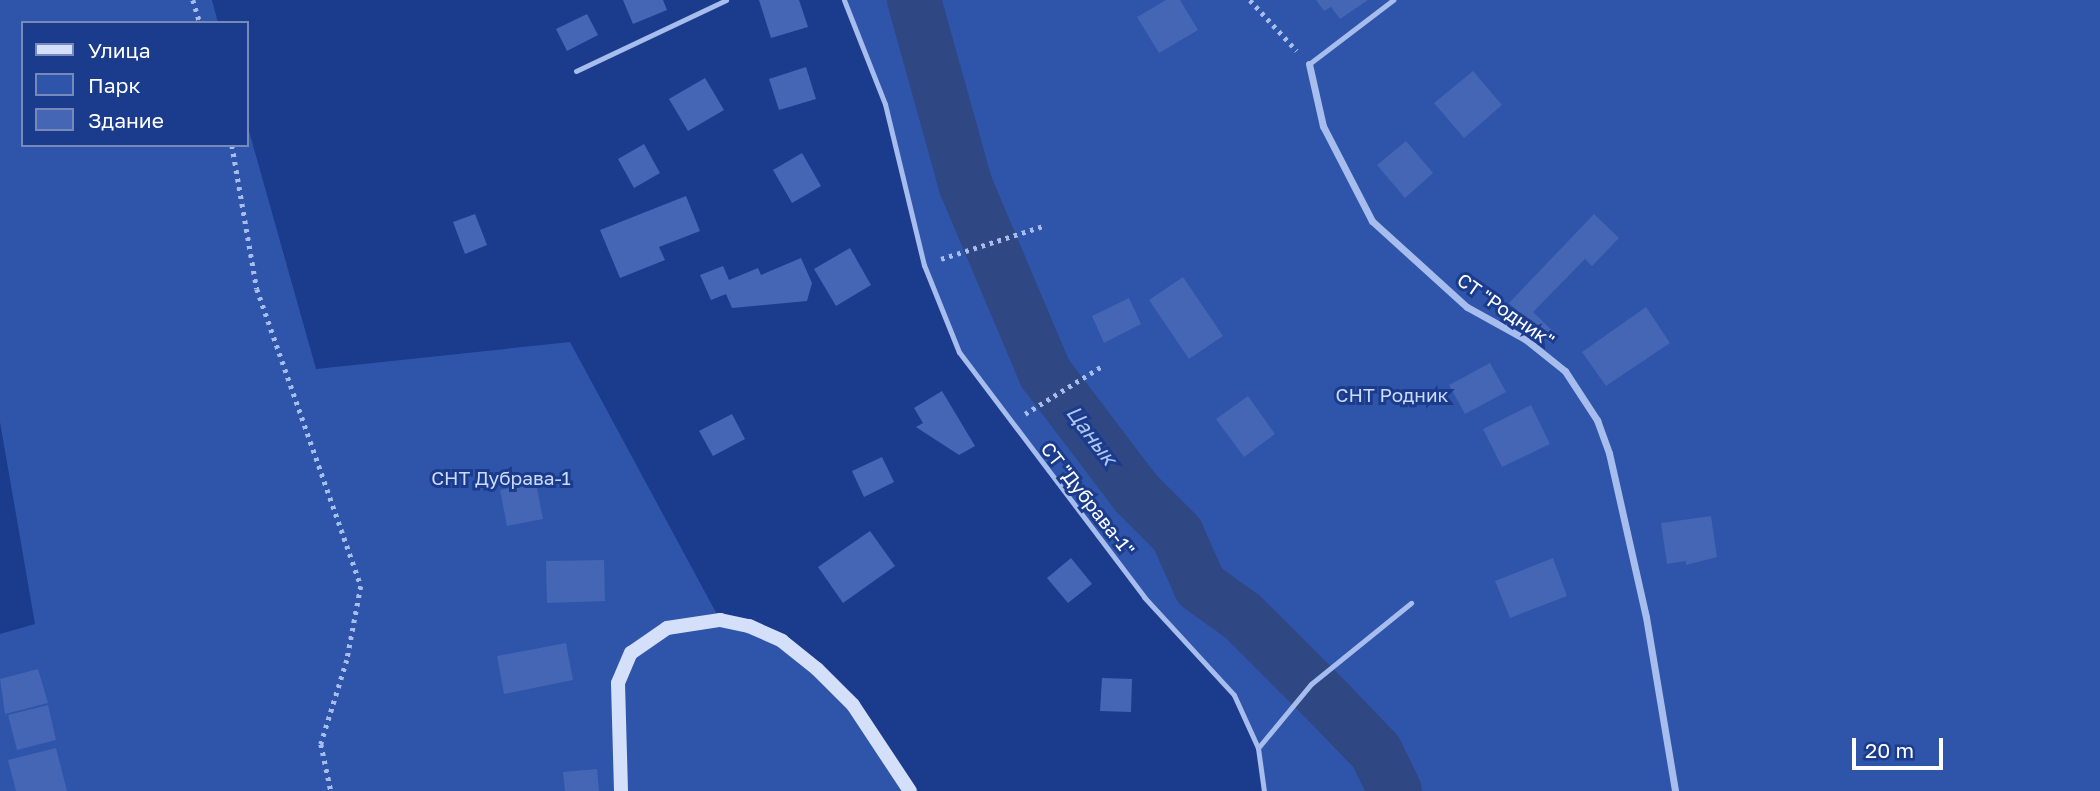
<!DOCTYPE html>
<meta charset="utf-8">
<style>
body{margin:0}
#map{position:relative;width:2100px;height:791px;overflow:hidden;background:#1b3c8c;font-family:"Golos Text",sans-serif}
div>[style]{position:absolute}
.green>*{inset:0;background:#2e55aa}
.river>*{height:54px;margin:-27px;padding:0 27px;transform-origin:27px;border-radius:27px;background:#2f4783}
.building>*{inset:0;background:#4466b4}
.path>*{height:4.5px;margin-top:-2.25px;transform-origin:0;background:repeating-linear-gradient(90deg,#a7bded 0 3.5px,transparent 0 8.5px)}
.lane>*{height:5px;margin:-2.5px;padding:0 2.5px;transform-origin:2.5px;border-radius:2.5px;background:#a7bded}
.street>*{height:7px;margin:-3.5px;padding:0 3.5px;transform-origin:3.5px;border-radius:3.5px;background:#a7bded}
.secondary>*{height:14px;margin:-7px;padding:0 7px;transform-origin:7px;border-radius:7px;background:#d4dff9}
span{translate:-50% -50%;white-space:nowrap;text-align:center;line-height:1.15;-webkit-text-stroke:6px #1b3c8c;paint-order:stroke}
.street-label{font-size:19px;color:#fff}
.park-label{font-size:19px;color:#cddbf9}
.water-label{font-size:21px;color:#b3c7f4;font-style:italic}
.legend{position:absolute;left:21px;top:21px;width:228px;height:126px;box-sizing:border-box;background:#1b3c8c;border:2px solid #768aba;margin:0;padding:9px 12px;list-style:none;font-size:21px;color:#fff}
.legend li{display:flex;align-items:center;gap:14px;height:35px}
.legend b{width:35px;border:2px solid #768aba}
.scale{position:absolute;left:1852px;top:738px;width:91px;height:32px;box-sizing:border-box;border:4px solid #fff;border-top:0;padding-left:9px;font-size:21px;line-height:24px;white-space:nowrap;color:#fff;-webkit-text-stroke:5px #1b3c8c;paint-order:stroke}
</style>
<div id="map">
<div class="green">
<i style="clip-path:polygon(0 0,212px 0,218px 23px,23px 23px,23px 145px,247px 145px,247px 124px,316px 369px,570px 342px,720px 620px,782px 641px,853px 705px,910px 791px,0 791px,0 634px,35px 624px,0 422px)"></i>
<i style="clip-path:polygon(844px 0,2100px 0,2100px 791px,1264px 791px,1258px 748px,1234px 695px,1144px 597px,959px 352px,924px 265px,885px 104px)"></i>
</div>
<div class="river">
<i style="left:914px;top:0;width:193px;rotate:74.4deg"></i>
<i style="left:966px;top:186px;width:203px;rotate:67.1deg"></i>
<i style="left:1045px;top:373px;width:152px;rotate:52.8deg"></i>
<i style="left:1137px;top:494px;width:57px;rotate:45deg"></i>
<i style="left:1177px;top:534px;width:57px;rotate:66.1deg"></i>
<i style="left:1200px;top:586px;width:53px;rotate:35.8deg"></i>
<i style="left:1243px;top:617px;width:124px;rotate:45deg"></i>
<i style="left:1331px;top:705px;width:65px;rotate:46.2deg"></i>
<i style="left:1376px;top:752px;width:43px;rotate:64deg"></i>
</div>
<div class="building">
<i style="clip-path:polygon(623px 0,663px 0,667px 10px,633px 24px)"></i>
<i style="clip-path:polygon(759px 0,799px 0,808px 27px,771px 38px)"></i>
<i style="clip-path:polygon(1166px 0,1180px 0,1198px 30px,1159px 53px,1137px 17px)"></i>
<i style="clip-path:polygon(1316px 0,1368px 0,1340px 19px,1331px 7px,1324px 11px)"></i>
<i style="clip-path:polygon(587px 14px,598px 35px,567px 51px,556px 29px)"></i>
<i style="clip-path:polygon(806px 67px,816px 99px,779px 110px,769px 79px)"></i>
<i style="clip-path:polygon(1473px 71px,1502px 105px,1464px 138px,1434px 103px)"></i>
<i style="clip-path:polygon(705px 78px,724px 110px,688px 131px,669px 99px)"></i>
<i style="clip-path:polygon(1406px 141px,1433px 173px,1405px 198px,1377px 165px)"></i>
<i style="clip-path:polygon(644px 144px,660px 173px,634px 188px,618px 159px)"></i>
<i style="clip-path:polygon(802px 153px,821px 186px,792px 203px,773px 170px)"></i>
<i style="clip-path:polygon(686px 196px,700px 231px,659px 247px,665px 260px,620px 278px,600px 230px)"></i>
<i style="clip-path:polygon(475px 214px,487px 245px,465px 254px,453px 222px)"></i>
<i style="clip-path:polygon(1594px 214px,1619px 238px,1592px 266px,1585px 259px,1533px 312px,1557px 335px,1550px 343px,1509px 303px)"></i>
<i style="clip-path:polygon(850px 248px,871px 285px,836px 306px,814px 269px)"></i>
<i style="clip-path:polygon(801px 258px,812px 283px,807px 301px,732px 308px,726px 294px,711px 300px,700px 275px,723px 266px,729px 280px,758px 268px,761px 275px)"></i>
<i style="clip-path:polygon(1183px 277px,1223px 336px,1189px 359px,1149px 300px)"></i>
<i style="clip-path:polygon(1129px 298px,1141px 324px,1104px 343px,1092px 316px)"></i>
<i style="clip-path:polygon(1646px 307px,1670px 343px,1606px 386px,1582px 352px)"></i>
<i style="clip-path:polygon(1490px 363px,1506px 392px,1465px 414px,1449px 385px)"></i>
<i style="clip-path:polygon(942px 391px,975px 446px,959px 455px,916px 427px,923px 423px,914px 408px)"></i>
<i style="clip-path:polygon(1248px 396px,1275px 434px,1244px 457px,1216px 419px)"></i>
<i style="clip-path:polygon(1531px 405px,1550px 444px,1502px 467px,1483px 429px)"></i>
<i style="clip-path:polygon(732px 414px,745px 439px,713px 456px,699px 431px)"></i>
<i style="clip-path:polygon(882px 457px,894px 482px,864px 497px,852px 471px)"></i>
<i style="clip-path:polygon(536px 483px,543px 519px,507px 526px,500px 490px)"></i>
<i style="clip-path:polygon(1711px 516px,1717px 557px,1686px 565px,1686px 561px,1667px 564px,1661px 523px)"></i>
<i style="clip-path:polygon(870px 531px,895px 566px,843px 603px,818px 567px)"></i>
<i style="clip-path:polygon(1071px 558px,1092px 584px,1068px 603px,1047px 578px)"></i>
<i style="clip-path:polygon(1553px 558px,1567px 596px,1510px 618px,1495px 581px)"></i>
<i style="clip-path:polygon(604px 560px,605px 601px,547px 603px,546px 561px)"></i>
<i style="clip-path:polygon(566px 643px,573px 680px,504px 694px,497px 656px)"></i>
<i style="clip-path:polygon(38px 669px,48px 703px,5px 714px,0 679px)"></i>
<i style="clip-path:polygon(1102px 678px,1132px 679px,1131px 712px,1100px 711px)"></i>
<i style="clip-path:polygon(48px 705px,56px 740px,17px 750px,8px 715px)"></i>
<i style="clip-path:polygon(56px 748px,67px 791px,16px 791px,8px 760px)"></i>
<i style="clip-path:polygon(597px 769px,599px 791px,565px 791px,563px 772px)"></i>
</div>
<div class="path">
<i style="left:193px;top:0;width:24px;rotate:73deg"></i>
<i style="left:1250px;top:0;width:69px;rotate:47.3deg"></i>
<i style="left:232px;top:145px;width:146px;rotate:80.2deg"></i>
<i style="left:257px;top:289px;width:315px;rotate:70.7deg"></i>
<i style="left:361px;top:586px;width:75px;rotate:100.7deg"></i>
<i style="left:347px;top:660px;width:88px;rotate:107.2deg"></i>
<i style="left:321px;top:744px;width:48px;rotate:78deg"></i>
<i style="left:941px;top:259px;width:107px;rotate:-17.9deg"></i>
<i style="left:1025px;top:414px;width:93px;rotate:-31.8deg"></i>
</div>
<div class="lane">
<i style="left:844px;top:0;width:112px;rotate:68.5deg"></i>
<i style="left:885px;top:104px;width:166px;rotate:76.4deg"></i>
<i style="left:924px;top:265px;width:94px;rotate:68.1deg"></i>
<i style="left:959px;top:352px;width:307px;rotate:52.9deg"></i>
<i style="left:1144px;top:597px;width:133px;rotate:47.4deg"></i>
<i style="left:1234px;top:695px;width:58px;rotate:65.6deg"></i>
<i style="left:1258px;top:748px;width:43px;rotate:82.1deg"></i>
<i style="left:1309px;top:64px;width:106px;rotate:-37.3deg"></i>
<i style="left:576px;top:71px;width:166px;rotate:-25.3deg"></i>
<i style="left:1258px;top:748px;width:83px;rotate:-50.4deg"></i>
<i style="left:1311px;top:684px;width:129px;rotate:-39deg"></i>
</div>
<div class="street">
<i style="left:1309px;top:64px;width:64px;rotate:77.3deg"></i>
<i style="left:1323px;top:126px;width:107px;rotate:62.7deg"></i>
<i style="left:1372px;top:221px;width:128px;rotate:42.2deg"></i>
<i style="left:1467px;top:307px;width:66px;rotate:28.9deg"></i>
<i style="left:1525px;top:339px;width:51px;rotate:38.7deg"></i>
<i style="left:1565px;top:371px;width:59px;rotate:56.9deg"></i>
<i style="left:1597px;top:420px;width:35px;rotate:70deg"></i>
<i style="left:1609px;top:453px;width:168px;rotate:77.3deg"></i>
<i style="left:1646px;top:617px;width:176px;rotate:80.5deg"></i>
</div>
<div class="secondary">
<i style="left:621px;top:791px;width:108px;rotate:-91.6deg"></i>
<i style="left:618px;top:683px;width:33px;rotate:-67deg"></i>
<i style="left:631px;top:653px;width:44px;rotate:-34.8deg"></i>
<i style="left:667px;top:628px;width:54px;rotate:-8.6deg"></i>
<i style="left:720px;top:620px;width:30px;rotate:12deg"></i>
<i style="left:749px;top:626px;width:36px;rotate:24deg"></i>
<i style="left:782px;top:641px;width:45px;rotate:38.7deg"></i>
<i style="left:817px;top:669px;width:51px;rotate:45deg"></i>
<i style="left:853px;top:705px;width:103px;rotate:56.5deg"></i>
</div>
<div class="street-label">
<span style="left:1506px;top:310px;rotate:35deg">СТ "Родник"</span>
<span style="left:1088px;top:499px;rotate:52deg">СТ "Дубрава-1"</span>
</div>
<div class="park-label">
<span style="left:1392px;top:395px">СНТ Родник</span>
<span style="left:501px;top:478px">СНТ Дубрава-1</span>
</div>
<div class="water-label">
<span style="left:1092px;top:435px;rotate:53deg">Цанык</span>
</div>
<ul class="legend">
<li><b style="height:9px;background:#d4dff9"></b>Улица</li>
<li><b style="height:19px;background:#2e55aa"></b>Парк</li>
<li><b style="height:19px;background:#4466b4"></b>Здание</li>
</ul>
<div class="scale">20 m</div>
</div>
